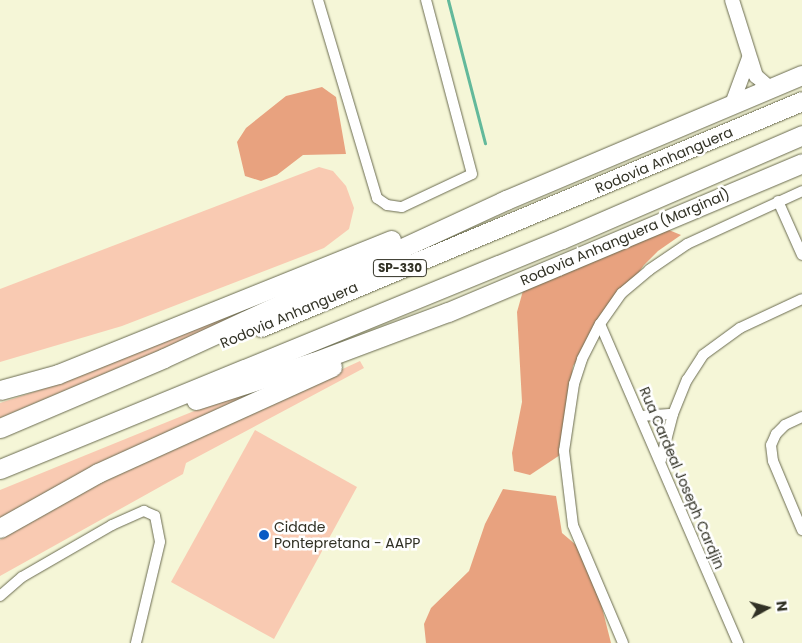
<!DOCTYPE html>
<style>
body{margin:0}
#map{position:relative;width:802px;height:643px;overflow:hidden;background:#f5f6d7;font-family:Poppins,sans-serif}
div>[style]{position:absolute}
.green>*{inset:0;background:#f9cab2}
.forest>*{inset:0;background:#e8a27f}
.stream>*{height:3px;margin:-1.5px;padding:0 1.5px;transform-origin:1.5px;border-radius:1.5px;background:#63b99b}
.roads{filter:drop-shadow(0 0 1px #6a6b50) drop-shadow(0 0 1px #6a6b50)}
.street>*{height:10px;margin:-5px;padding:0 5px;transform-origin:5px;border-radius:5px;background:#fff}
.secondary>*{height:14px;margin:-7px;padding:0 7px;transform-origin:7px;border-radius:7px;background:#fff}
.highway>*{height:19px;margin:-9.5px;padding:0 9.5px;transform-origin:9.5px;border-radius:9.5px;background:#fff}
.dots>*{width:14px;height:14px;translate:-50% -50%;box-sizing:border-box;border:2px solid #fff;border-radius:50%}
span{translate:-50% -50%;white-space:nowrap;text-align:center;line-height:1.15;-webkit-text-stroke:5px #fff;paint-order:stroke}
.shield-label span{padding:1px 4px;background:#fff;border:1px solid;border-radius:4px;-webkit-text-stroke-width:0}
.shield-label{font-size:12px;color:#313125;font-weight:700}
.street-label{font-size:14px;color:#313125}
.poi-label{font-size:14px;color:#313125}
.left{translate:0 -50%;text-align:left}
.north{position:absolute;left:742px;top:583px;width:50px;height:50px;-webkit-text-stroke:4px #fff;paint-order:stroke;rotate:83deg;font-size:14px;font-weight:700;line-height:20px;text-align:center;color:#313125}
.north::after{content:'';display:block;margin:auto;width:18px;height:22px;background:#313125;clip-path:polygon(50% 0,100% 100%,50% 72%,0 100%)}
</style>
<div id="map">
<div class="green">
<i style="clip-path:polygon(319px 167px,333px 171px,346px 186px,354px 208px,349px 229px,324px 248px,122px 326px,0 362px,0 289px)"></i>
<i style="clip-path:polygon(319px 277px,170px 346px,0 418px,0 403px,67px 381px)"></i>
<i style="clip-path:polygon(360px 361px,364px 368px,186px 463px,183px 474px,0 576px,0 540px,33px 518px,106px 478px)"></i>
<i style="clip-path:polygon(308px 369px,0 521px,0 490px,204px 407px)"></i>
<i style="clip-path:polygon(255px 430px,357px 487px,274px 639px,171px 582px)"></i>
</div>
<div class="forest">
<i style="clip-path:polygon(322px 87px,336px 97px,346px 154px,303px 155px,277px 175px,261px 181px,245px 176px,237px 142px,246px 128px,286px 96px)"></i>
<i style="clip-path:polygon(659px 226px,681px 235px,658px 251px,644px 265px,573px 366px,560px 455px,530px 475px,514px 471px,512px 453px,522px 402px,517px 312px,526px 280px)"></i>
<i style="clip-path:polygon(503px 489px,556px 496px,562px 533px,589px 556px,611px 643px,426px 643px,424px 624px,431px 608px,469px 571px,485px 524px)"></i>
</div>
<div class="stream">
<i style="left:448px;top:0;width:148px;rotate:75.5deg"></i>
</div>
<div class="roads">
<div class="street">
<i style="left:318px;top:0;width:207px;rotate:73.4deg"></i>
<i style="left:377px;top:198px;width:12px;rotate:35deg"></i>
<i style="left:387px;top:205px;width:15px;rotate:8deg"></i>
<i style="left:402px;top:207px;width:77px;rotate:-25.2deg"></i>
<i style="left:472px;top:174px;width:180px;rotate:-104.8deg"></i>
<i style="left:778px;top:201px;width:59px;rotate:66deg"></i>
<i style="left:600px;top:324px;width:348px;rotate:66.6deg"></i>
<i style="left:641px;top:416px;width:32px;rotate:-4deg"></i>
<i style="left:802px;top:417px;width:19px;rotate:155deg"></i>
<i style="left:785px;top:425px;width:13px;rotate:135deg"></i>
<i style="left:776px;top:434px;width:12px;rotate:114deg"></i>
<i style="left:771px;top:445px;width:16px;rotate:83deg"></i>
<i style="left:773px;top:461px;width:75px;rotate:67.2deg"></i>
<i style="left:661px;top:460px;width:48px;rotate:-75.4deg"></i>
<i style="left:673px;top:414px;width:37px;rotate:-68deg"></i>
<i style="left:687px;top:380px;width:30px;rotate:-57deg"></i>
<i style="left:703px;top:355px;width:46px;rotate:-36.1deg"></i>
<i style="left:740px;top:328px;width:68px;rotate:-25.1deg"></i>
<i style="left:0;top:596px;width:29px;rotate:-41deg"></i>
<i style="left:22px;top:577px;width:104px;rotate:-30deg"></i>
<i style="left:112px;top:525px;width:35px;rotate:-24deg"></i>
<i style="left:144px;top:511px;width:12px;rotate:24deg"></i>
<i style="left:155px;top:516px;width:26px;rotate:79deg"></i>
<i style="left:160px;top:542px;width:104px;rotate:103.4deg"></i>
<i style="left:623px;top:643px;width:128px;rotate:-113deg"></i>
<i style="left:573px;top:525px;width:75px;rotate:-96.9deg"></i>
<i style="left:564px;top:451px;width:68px;rotate:-81.5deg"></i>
<i style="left:574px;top:384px;width:26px;rotate:-72deg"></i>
<i style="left:582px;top:359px;width:39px;rotate:-63deg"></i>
<i style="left:600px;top:324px;width:38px;rotate:-55deg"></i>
<i style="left:622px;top:293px;width:35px;rotate:-40deg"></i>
<i style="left:649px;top:270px;width:46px;rotate:-34.4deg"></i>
<i style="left:687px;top:244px;width:127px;rotate:-24.7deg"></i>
</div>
<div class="secondary">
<i style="left:732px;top:0;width:80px;rotate:72.5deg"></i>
<i style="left:756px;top:76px;width:18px;rotate:41deg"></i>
<i style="left:732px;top:104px;width:49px;rotate:-69.7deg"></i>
</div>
<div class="highway">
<i style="left:261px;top:327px;width:586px;rotate:-22.67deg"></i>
<i style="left:0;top:390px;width:60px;rotate:-15.4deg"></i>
<i style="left:58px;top:374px;width:359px;rotate:-21.9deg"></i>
<i style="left:196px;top:400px;width:124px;rotate:-17.9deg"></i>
<i style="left:314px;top:362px;width:143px;rotate:-20.5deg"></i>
<i style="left:448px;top:312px;width:384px;rotate:-22.8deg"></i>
<i style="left:0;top:428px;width:178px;rotate:-23.1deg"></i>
<i style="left:164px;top:358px;width:377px;rotate:-24.8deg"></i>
<i style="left:506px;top:200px;width:321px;rotate:-22.9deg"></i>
<i style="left:0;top:469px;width:607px;rotate:-22.26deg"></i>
<i style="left:562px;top:239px;width:262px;rotate:-23.4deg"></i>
<i style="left:0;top:528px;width:112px;rotate:-29.3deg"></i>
<i style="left:98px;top:473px;width:257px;rotate:-24.4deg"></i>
</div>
</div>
<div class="dots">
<i style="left:264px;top:535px;background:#095ac4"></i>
</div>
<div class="shield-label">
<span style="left:400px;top:268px">SP-330</span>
</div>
<div class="street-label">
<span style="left:664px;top:160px;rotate:-23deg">Rodovia Anhanguera</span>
<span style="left:625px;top:237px;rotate:-23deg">Rodovia Anhanguera (Marginal)</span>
<span style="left:289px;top:315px;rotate:-23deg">Rodovia Anhanguera</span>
<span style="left:682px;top:478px;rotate:67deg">Rua Cardeal Joseph Cardjin</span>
</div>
<div class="poi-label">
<span class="left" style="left:274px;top:535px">Cidade<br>Pontepretana - AAPP</span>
</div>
<div class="north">N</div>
</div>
